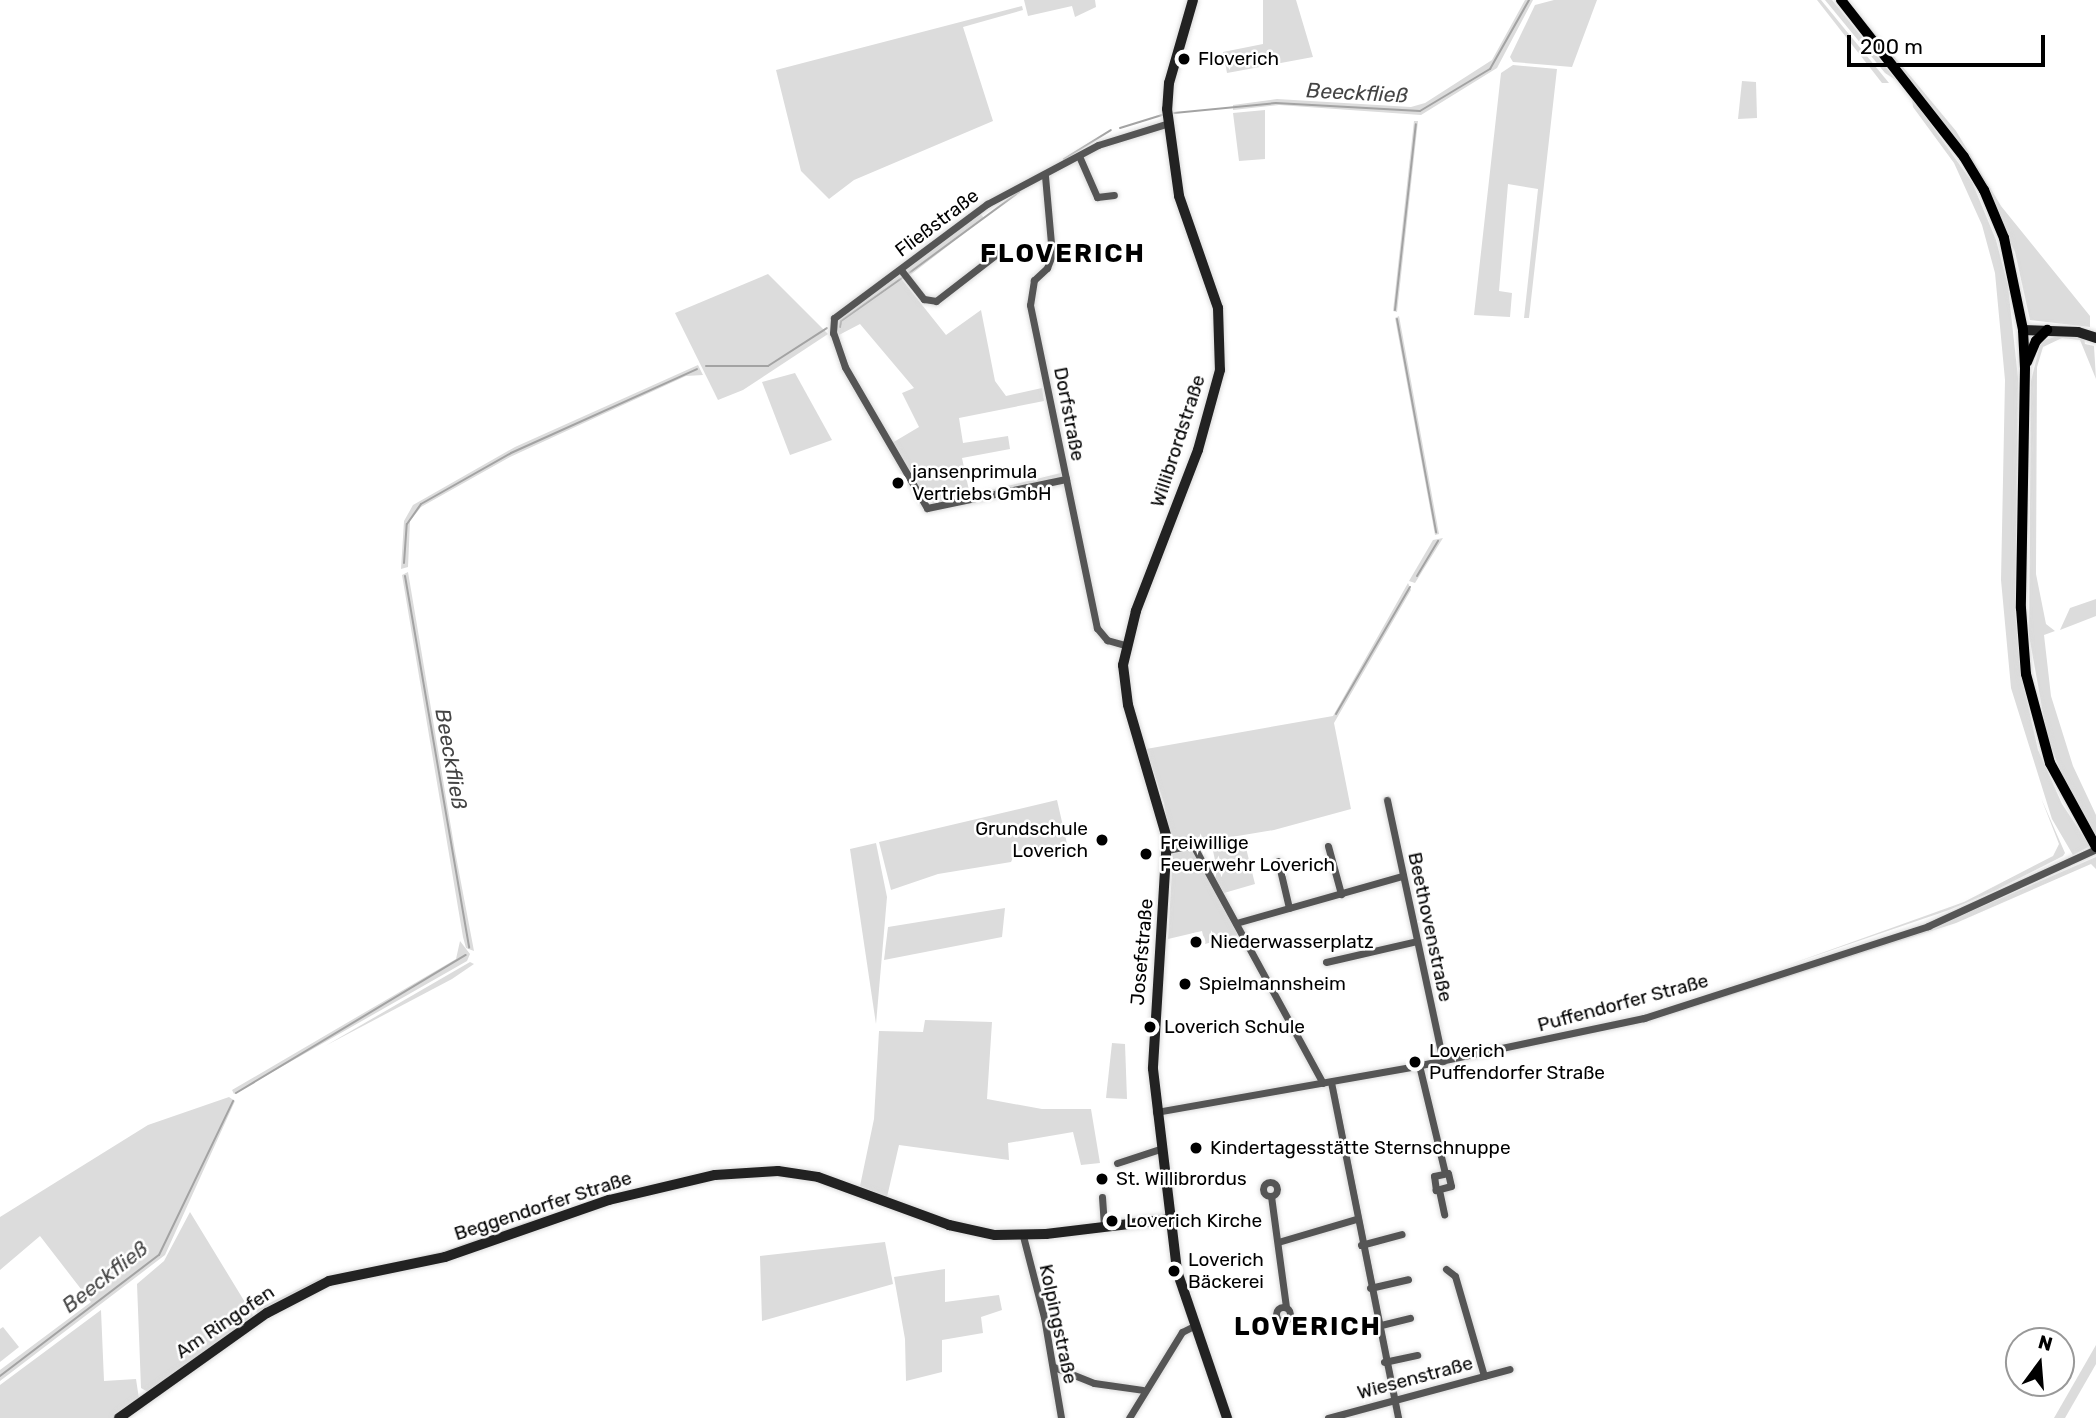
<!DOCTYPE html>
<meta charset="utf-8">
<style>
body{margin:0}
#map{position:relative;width:2096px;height:1418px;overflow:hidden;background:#fff;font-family:Rubik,sans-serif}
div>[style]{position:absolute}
.green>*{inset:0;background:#dcdcdc}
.stream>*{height:2px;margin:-1px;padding:0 1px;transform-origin:1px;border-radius:1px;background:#a3a3a3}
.roads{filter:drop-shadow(0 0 2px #dbdbdb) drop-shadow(0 0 2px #dbdbdb)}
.street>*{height:7px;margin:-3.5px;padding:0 3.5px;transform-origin:3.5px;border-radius:3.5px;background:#555}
.street>.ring{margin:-3.5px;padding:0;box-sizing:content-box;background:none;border:7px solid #555;border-radius:50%}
.secondary>*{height:10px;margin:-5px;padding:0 5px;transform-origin:5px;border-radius:5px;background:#222}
.primary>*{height:10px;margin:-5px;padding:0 5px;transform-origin:5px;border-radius:5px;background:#000}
.dots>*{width:19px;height:19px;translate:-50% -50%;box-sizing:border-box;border:4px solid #fff;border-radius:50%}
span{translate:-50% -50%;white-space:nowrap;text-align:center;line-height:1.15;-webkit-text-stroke:5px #fff;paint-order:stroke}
.poi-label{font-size:19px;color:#000}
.left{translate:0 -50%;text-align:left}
.right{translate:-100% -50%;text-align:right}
.street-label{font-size:19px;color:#000}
.water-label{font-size:21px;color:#444;font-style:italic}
.district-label{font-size:26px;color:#000;font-weight:700;letter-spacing:2px}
.north{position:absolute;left:2005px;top:1327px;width:70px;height:70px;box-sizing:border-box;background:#fff;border:2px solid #999;border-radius:50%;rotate:16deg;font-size:19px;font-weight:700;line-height:28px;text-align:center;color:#000}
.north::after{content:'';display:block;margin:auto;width:24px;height:32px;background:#000;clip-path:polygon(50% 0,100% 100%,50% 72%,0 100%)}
.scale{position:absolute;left:1847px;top:35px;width:198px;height:32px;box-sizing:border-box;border:4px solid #000;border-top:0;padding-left:9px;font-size:21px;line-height:24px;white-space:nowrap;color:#000;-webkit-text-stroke:5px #fff;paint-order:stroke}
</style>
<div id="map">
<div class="green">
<i style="clip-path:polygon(1024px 0,1095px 0,1096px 7px,1075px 17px,1072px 6px,1028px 16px)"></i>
<i style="clip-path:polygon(1263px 0,1296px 0,1313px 57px,1227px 73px,1223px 52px,1263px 44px)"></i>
<i style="clip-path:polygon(1525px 0,1533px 0,1497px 68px,1421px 115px,1279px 105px,1233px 110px,1233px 105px,1277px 99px,1411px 107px,1425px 103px,1492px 60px)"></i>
<i style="clip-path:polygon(1554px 0,1597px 0,1572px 67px,1513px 62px,1510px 57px,1535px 5px)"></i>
<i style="clip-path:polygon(1817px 0,1821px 0,1889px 83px,1882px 83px)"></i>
<i style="clip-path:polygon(1825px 0,1832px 0,1896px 80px,1885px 73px)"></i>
<i style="clip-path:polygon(1847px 0,1956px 131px,2001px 206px,2090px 316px,2090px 327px,2030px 320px,2015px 252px,1967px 153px)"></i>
<i style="clip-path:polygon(1022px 6px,1023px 10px,963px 27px,993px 121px,854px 180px,829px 199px,801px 171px,776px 70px)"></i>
<i style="clip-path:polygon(1513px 65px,1557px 69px,1529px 318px,1524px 318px,1538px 189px,1508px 184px,1499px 291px,1512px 293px,1510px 317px,1474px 315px,1501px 73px)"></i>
<i style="clip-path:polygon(1742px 81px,1756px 82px,1757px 118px,1738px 119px)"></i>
<i style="clip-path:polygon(1912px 98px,1972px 182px,1996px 240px,2008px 286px,2018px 378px,2015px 611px,2020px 670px,2038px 750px,2062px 804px,2090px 846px,2073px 855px,2052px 819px,2011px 688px,2001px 580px,2005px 380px,1995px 273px,1982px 225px,1954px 163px,1913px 107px)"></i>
<i style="clip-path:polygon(1265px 110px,1265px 159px,1239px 161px,1233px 113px)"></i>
<i style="clip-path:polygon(1414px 121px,1418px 121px,1397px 312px,1393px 311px)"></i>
<i style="clip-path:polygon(979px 212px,984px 218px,909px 276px,907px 269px)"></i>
<i style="clip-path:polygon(768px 274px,828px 334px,743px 390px,718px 400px,675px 313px)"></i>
<i style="clip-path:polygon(899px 276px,946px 335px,981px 310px,995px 381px,1006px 396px,1042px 388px,1044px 401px,959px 418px,963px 443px,1008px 436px,1010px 449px,962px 458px,970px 495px,1061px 473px,1063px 479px,936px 504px,927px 500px,892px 443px,919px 427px,902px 393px,914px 388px,860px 324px,839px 335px,836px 325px,842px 313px)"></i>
<i style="clip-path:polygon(1399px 316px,1439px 534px,1435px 535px,1395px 318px)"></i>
<i style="clip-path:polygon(2065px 334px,2084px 338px,2085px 344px,2094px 346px,2096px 379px,2080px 340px,2062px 338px,2043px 347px,2037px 367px,2036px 574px,2046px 624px,2055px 631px,2044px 635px,2051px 696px,2073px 766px,2096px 815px,2096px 836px,2062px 775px,2047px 736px,2029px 635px,2031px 381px,2041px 341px)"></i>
<i style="clip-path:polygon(698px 365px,703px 375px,686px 376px,510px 457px,421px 507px,410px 521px,408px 567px,401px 569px,404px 521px,413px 505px,515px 447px)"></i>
<i style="clip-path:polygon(795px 373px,832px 440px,790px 455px,762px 382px)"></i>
<i style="clip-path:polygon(1443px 538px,1415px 583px,1409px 581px,1433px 540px)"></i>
<i style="clip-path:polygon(408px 572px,455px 851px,474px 951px,466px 948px,463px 937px,402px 575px)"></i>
<i style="clip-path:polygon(1408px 583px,1411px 590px,1334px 723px,1351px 809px,1274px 830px,1171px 847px,1164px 803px,1146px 749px,1333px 716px)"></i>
<i style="clip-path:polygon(2096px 599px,2096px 616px,2060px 630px,2070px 608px)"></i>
<i style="clip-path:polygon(2041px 798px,2065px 853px,2063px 856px,1994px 891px,1949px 910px,1788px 965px,1964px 902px,2053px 856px,2059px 844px)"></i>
<i style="clip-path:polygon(1057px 800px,1068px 848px,1016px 851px,1011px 862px,938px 874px,891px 890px,879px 842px)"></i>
<i style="clip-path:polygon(1244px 840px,1255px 884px,1224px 893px,1212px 872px,1217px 870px,1212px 846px)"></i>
<i style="clip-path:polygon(876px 843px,887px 897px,876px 1024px,850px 849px)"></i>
<i style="clip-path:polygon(1192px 850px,1238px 935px,1205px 944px,1202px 931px,1168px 939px,1173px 854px)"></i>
<i style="clip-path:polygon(2096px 857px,2096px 869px,2091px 864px,1956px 923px,1648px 1022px,1951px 920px)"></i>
<i style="clip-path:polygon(1005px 908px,1002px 937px,884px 960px,888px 927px)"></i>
<i style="clip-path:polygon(460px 941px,470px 954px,467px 961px,234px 1094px,232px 1090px,456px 959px)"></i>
<i style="clip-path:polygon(470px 962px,474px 964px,452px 979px,325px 1046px)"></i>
<i style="clip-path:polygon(925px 1020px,992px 1022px,987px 1099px,1042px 1109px,1091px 1109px,1100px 1163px,1081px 1165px,1073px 1132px,1008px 1143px,1009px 1160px,899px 1145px,887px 1197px,860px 1186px,874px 1119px,879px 1031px,923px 1032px)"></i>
<i style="clip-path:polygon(1112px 1043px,1125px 1044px,1127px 1099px,1106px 1098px)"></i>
<i style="clip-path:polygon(229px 1097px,235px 1101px,165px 1255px,0 1381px,0 1370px,91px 1302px,40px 1236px,0 1270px,0 1217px,148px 1125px)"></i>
<i style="clip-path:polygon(190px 1212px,254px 1317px,148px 1392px,141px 1388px,137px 1284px,164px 1261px)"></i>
<i style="clip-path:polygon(547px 1215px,466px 1247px,305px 1288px,260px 1314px,254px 1311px,318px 1279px,440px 1252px)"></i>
<i style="clip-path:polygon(885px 1242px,893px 1284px,762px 1321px,760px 1256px)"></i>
<i style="clip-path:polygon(945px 1269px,945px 1302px,999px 1295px,1002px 1310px,981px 1317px,983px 1333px,942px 1340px,942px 1372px,906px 1381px,905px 1339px,894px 1277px)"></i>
<i style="clip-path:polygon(101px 1310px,104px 1381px,136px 1379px,139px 1399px,113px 1418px,0 1418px,0 1385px)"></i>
<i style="clip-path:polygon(3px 1327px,19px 1347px,0 1362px,0 1329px)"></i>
<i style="clip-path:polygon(2096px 1345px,2096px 1364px,2065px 1418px,2054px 1418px)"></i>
</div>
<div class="stream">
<i style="left:1174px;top:113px;width:102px;rotate:-5.6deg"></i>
<i style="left:1276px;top:103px;width:144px;rotate:3.2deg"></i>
<i style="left:1420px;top:111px;width:82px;rotate:-31deg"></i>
<i style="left:1490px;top:69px;width:79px;rotate:-60.5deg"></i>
<i style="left:1120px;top:128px;width:44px;rotate:-17.2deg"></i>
<i style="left:1064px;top:159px;width:55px;rotate:-31.7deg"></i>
<i style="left:909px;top:273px;width:137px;rotate:-36.4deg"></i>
<i style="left:1395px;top:310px;width:187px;rotate:-83.6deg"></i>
<i style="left:1397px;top:319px;width:217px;rotate:79.6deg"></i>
<i style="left:840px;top:327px;width:6px;rotate:-81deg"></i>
<i style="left:841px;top:321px;width:75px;rotate:-35.2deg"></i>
<i style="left:706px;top:366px;width:62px"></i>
<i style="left:768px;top:366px;width:70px;rotate:-32.8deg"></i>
<i style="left:404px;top:563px;width:39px;rotate:-86deg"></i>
<i style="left:407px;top:524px;width:24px;rotate:-55deg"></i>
<i style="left:421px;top:504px;width:103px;rotate:-29.5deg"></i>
<i style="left:511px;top:453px;width:204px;rotate:-24.3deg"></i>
<i style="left:405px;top:576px;width:377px;rotate:80.2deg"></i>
<i style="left:1417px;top:576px;width:41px;rotate:-59deg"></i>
<i style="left:1336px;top:714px;width:147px;rotate:-59.8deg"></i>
<i style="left:236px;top:1093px;width:268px;rotate:-31deg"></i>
<i style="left:0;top:1376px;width:200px;rotate:-37.3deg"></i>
<i style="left:159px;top:1255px;width:171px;rotate:-64.3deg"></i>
</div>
<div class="roads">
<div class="street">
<i style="left:1079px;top:156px;width:45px;rotate:66.3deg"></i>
<i style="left:1097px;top:197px;width:17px;rotate:-7deg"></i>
<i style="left:1045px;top:176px;width:79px;rotate:84.9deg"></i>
<i style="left:1052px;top:255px;width:14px;rotate:111deg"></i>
<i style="left:1047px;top:268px;width:18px;rotate:137deg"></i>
<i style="left:1034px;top:280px;width:25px;rotate:99deg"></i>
<i style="left:1030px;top:305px;width:330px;rotate:78.3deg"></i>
<i style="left:1097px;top:628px;width:16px;rotate:50deg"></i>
<i style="left:1107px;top:640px;width:19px;rotate:16deg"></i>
<i style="left:901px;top:270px;width:37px;rotate:52deg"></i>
<i style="left:924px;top:299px;width:12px;rotate:9deg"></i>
<i style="left:936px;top:301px;width:78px;rotate:-37.7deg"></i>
<i style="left:1066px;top:479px;width:142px;rotate:168.2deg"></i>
<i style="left:927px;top:508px;width:163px;rotate:-120.2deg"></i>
<i style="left:845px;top:367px;width:36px;rotate:-109deg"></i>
<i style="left:833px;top:333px;width:15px;rotate:-86deg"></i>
<i style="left:834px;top:318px;width:191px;rotate:-36.7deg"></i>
<i style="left:987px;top:204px;width:126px;rotate:-28deg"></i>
<i style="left:1098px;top:145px;width:74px;rotate:-17.2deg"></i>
<i style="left:1387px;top:800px;width:267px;rotate:77.9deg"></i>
<i style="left:1328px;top:846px;width:50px;rotate:74.8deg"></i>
<i style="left:1167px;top:850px;width:26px;rotate:-11deg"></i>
<i style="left:1193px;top:845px;width:271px;rotate:61.4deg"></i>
<i style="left:1278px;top:861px;width:48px;rotate:76.8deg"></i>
<i style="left:1236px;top:923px;width:173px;rotate:-15.8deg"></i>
<i style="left:1326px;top:962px;width:93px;rotate:-13deg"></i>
<i style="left:1419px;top:1065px;width:111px;rotate:76.5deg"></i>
<i style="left:1331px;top:1082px;width:343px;rotate:78.7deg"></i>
<i style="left:1156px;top:1112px;width:264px;rotate:-10deg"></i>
<i style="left:1416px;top:1066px;width:233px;rotate:-11.9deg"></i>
<i style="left:1644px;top:1018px;width:299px;rotate:-17.9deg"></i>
<i style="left:1928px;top:926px;width:185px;rotate:-24.6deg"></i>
<i style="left:1117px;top:1163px;width:48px;rotate:-18.1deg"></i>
<i style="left:1448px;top:1173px;width:13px;rotate:77deg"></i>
<i style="left:1451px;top:1186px;width:16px;rotate:165deg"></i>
<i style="left:1436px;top:1190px;width:14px;rotate:-98deg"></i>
<i style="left:1434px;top:1176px;width:14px;rotate:-12deg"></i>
<i class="ring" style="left:1263px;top:1182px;width:7px;height:7px"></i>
<i style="left:1439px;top:1190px;width:25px;rotate:78deg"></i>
<i style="left:1271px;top:1196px;width:112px;rotate:82.3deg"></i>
<i style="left:1102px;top:1197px;width:29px;rotate:86deg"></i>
<i style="left:1023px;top:1236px;width:84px;rotate:75.5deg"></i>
<i style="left:1044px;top:1317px;width:102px;rotate:80.4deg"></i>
<i style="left:1278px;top:1242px;width:81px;rotate:-16.4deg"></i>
<i style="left:1361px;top:1245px;width:42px;rotate:-15deg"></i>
<i style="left:1446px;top:1269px;width:11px;rotate:38deg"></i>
<i style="left:1455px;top:1276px;width:104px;rotate:73.8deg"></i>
<i style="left:1370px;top:1288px;width:39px;rotate:-13deg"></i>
<i class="ring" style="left:1276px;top:1307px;width:7px;height:7px"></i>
<i style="left:1377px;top:1326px;width:34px;rotate:-14deg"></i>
<i style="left:1384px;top:1362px;width:34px;rotate:-12deg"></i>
<i style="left:1054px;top:1367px;width:43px;rotate:21.8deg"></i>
<i style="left:1094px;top:1383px;width:49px;rotate:8.1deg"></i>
<i style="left:1129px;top:1418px;width:101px;rotate:-58.4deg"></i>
<i style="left:1182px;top:1332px;width:11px;rotate:-27deg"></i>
<i style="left:1328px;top:1418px;width:188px;rotate:-15.1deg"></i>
</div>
<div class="secondary">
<i style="left:1193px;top:0;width:86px;rotate:106.1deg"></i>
<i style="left:1169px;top:83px;width:26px;rotate:94deg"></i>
<i style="left:1167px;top:109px;width:88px;rotate:82.1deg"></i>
<i style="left:1179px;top:196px;width:119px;rotate:70.8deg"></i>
<i style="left:1218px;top:308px;width:62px;rotate:88.2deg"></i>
<i style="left:1220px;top:370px;width:83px;rotate:105.4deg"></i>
<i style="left:1198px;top:450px;width:173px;rotate:111.1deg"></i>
<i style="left:1136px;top:611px;width:56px;rotate:103.5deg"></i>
<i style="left:1123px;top:665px;width:40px;rotate:82.9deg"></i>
<i style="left:1128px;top:705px;width:139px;rotate:73.7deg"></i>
<i style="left:1167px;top:838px;width:231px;rotate:93.5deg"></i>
<i style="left:1153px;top:1069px;width:203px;rotate:83.2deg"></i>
<i style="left:1177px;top:1271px;width:155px;rotate:71.2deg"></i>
<i style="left:2023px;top:330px;width:55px;rotate:2.1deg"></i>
<i style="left:2078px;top:332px;width:19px;rotate:18deg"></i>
<i style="left:119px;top:1418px;width:181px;rotate:-35.4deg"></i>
<i style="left:267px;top:1313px;width:70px;rotate:-27.3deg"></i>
<i style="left:329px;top:1281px;width:118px;rotate:-11.7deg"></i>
<i style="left:445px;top:1257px;width:174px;rotate:-19.2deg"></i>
<i style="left:609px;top:1200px;width:109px;rotate:-13.3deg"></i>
<i style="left:715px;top:1175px;width:63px;rotate:-3.6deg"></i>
<i style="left:778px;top:1171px;width:40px;rotate:8.5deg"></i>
<i style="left:818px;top:1177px;width:140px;rotate:20.1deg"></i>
<i style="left:949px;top:1225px;width:47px;rotate:12.3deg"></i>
<i style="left:995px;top:1235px;width:51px;rotate:-1.1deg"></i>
<i style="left:1046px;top:1234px;width:125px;rotate:-6.9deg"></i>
</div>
<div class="primary">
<i style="left:1841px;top:0;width:199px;rotate:51.9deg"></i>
<i style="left:1964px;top:157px;width:39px;rotate:59deg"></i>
<i style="left:1984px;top:190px;width:52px;rotate:67.4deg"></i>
<i style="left:2004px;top:238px;width:94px;rotate:78.3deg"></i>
<i style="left:2023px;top:330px;width:38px;rotate:87deg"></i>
<i style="left:2025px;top:368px;width:240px;rotate:91deg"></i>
<i style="left:2021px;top:608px;width:66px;rotate:85.7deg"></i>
<i style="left:2026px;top:674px;width:92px;rotate:74.9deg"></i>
<i style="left:2050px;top:763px;width:96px;rotate:61.3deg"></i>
<i style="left:2027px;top:362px;width:23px;rotate:-67deg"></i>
<i style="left:2036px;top:341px;width:16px;rotate:-45deg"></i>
</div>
</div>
<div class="dots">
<i style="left:1184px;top:59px;background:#000"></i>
<i style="left:898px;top:483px;background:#000"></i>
<i style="left:1102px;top:840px;background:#000"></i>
<i style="left:1146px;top:854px;background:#000"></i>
<i style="left:1196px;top:942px;background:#000"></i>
<i style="left:1185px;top:984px;background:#000"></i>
<i style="left:1150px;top:1027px;background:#000"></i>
<i style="left:1415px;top:1062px;background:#000"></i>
<i style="left:1196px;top:1148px;background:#000"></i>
<i style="left:1102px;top:1179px;background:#000"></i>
<i style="left:1112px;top:1221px;background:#000"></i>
<i style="left:1174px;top:1271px;background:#000"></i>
</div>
<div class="poi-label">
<span class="left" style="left:1198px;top:59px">Floverich</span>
<span class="left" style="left:912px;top:483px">jansenprimula<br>Vertriebs GmbH</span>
<span class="right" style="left:1088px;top:840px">Grundschule<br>Loverich</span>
<span class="left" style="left:1160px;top:854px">Freiwillige<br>Feuerwehr Loverich</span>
<span class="left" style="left:1210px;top:942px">Niederwasserplatz</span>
<span class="left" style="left:1199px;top:984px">Spielmannsheim</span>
<span class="left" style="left:1164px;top:1027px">Loverich Schule</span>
<span class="left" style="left:1429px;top:1062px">Loverich<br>Puffendorfer Straße</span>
<span class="left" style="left:1210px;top:1148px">Kindertagesstätte Sternschnuppe</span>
<span class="left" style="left:1116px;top:1179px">St. Willibrordus</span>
<span class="left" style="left:1126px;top:1221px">Loverich Kirche</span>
<span class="left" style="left:1188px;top:1271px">Loverich<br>Bäckerei</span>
</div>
<div class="street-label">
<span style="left:937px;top:223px;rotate:-37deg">Fließstraße</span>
<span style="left:1069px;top:414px;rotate:79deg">Dorfstraße</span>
<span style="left:1178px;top:441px;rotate:-72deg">Willibrordstraße</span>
<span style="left:1430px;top:927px;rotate:78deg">Beethovenstraße</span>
<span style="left:1142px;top:952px;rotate:-85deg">Josefstraße</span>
<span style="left:1623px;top:1003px;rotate:-15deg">Puffendorfer Straße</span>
<span style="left:543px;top:1206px;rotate:-18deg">Beggendorfer Straße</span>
<span style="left:225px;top:1322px;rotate:-34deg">Am Ringofen</span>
<span style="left:1058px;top:1324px;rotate:78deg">Kolpingstraße</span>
<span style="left:1415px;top:1378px;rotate:-15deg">Wiesenstraße</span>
</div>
<div class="water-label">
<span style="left:1357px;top:93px;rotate:3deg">Beeckfließ</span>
<span style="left:451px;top:759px;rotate:80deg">Beeckfließ</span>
<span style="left:105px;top:1277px;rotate:-38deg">Beeckfließ</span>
</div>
<div class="district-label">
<span style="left:1063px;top:254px">FLOVERICH</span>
<span style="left:1308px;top:1327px">LOVERICH</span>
</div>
<div class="north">N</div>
<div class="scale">200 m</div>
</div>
